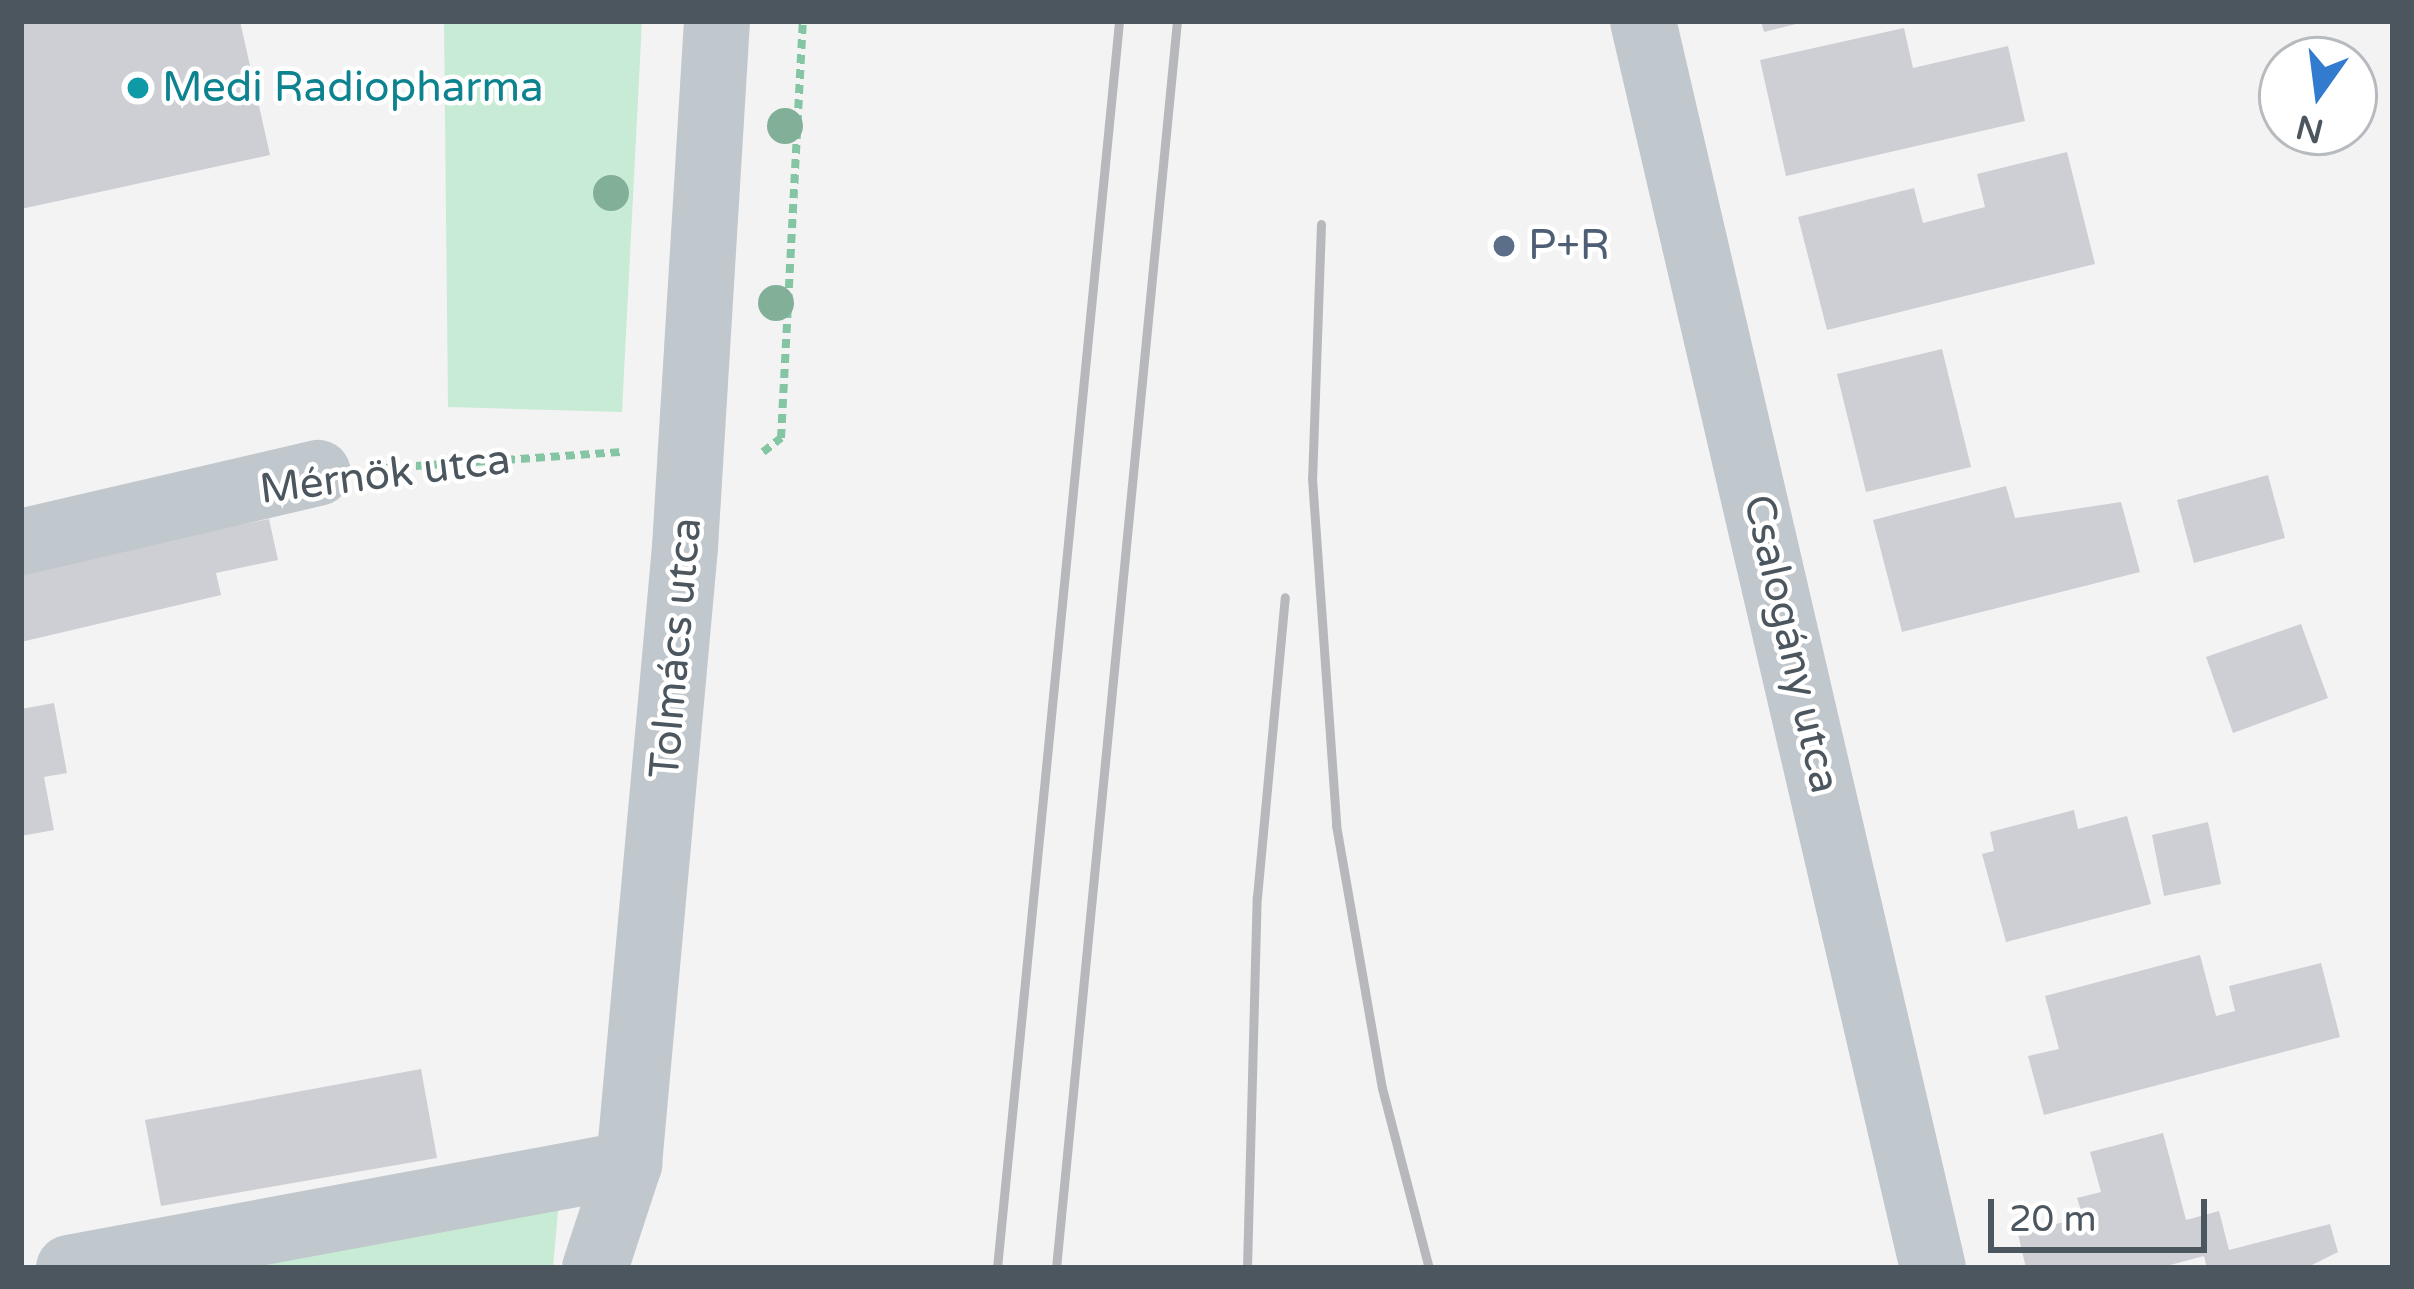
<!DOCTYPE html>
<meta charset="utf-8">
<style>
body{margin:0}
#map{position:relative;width:2414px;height:1289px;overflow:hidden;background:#f4f3f3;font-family:"Varela Round",sans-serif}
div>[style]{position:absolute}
.green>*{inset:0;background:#c8ebd5}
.building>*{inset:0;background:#cdcfd4}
.path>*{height:8px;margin-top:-4px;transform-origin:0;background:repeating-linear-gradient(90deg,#84c5a3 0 9px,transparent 0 15px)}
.minor>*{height:66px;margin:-33px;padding:0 33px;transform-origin:33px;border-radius:33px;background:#c0c7cd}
.rail>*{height:9px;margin:-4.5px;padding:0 4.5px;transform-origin:4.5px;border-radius:4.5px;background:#b6b8bc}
.trees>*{width:36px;height:36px;margin:-18px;border-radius:50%;background:#82af97}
.dots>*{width:33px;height:33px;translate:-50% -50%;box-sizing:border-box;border:6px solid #fff;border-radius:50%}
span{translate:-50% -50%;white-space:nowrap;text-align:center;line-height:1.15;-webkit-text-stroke:9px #fff;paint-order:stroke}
.culture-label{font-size:42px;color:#0d838f}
.left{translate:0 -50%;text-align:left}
.service-label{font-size:42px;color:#4e5e75}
.street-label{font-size:42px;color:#4c565e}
.frame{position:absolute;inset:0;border:24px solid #4c565e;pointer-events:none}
.north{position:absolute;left:2258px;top:36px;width:120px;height:120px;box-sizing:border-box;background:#fff;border:3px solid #b7bbbf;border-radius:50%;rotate:194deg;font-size:33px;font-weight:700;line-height:48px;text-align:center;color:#4c565e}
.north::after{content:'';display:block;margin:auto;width:42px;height:54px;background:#337bce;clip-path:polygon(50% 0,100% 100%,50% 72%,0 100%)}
.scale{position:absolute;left:1988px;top:1199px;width:219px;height:54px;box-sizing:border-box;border:6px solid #4c565e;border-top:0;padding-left:15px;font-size:36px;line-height:42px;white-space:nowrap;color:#4c565e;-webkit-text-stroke:9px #fff;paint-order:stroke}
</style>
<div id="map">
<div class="green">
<i style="clip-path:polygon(444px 21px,642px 21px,622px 412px,448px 407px)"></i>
<i style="clip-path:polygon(559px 1199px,553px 1268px,215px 1268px)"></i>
</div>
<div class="building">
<i style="clip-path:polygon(21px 21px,240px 21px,270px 155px,21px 209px)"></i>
<i style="clip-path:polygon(1761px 21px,1799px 21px,1800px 23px,1764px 32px)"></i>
<i style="clip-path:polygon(1904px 28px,1913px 68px,2008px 46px,2025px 121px,1786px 176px,1760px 60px)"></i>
<i style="clip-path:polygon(2067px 152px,2095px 264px,1827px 330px,1798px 217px,1914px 188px,1923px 223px,1985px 207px,1977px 174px)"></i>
<i style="clip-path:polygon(1942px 349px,1971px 467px,1866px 492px,1837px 374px)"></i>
<i style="clip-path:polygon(2268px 475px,2285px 538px,2194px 563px,2177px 500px)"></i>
<i style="clip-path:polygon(2006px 486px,2015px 518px,2121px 502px,2140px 572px,1902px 632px,1873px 520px)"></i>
<i style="clip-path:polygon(269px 519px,278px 560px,216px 573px,221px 595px,21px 642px,21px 569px)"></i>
<i style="clip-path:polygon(2301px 624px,2328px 698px,2233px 733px,2206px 657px)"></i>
<i style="clip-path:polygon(54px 703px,67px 773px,44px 777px,54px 830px,21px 836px,21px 709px)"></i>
<i style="clip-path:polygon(2074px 810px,2078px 829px,2127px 816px,2151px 904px,2006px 942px,1982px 854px,1994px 851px,1990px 832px)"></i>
<i style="clip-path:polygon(2208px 822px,2221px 884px,2164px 896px,2152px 835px)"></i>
<i style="clip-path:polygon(2200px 955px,2216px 1016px,2235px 1011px,2229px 986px,2321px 963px,2340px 1037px,2044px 1115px,2028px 1056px,2059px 1049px,2045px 996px)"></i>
<i style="clip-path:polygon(421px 1069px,437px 1158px,161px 1206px,145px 1120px)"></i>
<i style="clip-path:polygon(2163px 1133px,2186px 1220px,2219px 1211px,2229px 1250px,2330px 1224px,2338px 1252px,2306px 1268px,2207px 1268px,2204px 1256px,2159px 1268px,2026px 1268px,2018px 1234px,2083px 1217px,2077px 1198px,2101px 1192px,2090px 1152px)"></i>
</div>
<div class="path">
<i style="left:763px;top:452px;width:23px;rotate:-38deg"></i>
<i style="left:781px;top:438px;width:418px;rotate:-87deg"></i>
<i style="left:386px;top:468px;width:237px;rotate:-3.9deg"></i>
</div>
<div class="minor">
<i style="left:1643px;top:21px;width:1280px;rotate:76.91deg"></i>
<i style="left:21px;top:542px;width:305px;rotate:-13.1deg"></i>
<i style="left:69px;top:1268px;width:570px;rotate:-10.52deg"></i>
<i style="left:595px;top:1268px;width:109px;rotate:-71.9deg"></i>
<i style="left:629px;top:1164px;width:620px;rotate:-84.81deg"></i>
<i style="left:685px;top:547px;width:527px;rotate:-86.52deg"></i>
</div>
<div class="rail">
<i style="left:1321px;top:224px;width:254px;rotate:92deg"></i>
<i style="left:1312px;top:478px;width:348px;rotate:86deg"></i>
<i style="left:1336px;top:825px;width:267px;rotate:80.1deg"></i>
<i style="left:1382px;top:1088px;width:186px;rotate:75.4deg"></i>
<i style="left:997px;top:1268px;width:1253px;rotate:-84.41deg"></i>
<i style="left:1056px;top:1268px;width:1253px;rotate:-84.46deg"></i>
<i style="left:1247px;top:1268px;width:371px;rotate:-88.5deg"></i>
<i style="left:1257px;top:897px;width:301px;rotate:-84.7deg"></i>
</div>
<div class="trees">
<i style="left:785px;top:126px"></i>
<i style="left:611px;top:193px"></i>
<i style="left:776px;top:303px"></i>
</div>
<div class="dots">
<i style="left:138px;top:88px;background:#0f9aa8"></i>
<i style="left:1504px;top:246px;background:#5c6f8a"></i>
</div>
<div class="culture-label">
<span class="left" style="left:162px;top:88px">Medi Radiopharma</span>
</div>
<div class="service-label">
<span class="left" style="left:1528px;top:246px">P+R</span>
</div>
<div class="street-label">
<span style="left:385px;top:475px;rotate:-7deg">Mérnök utca</span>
<span style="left:1791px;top:644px;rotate:77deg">Csalogány utca</span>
<span style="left:676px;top:648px;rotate:-85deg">Tolmács utca</span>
</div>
<div class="frame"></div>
<div class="north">N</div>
<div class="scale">20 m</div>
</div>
